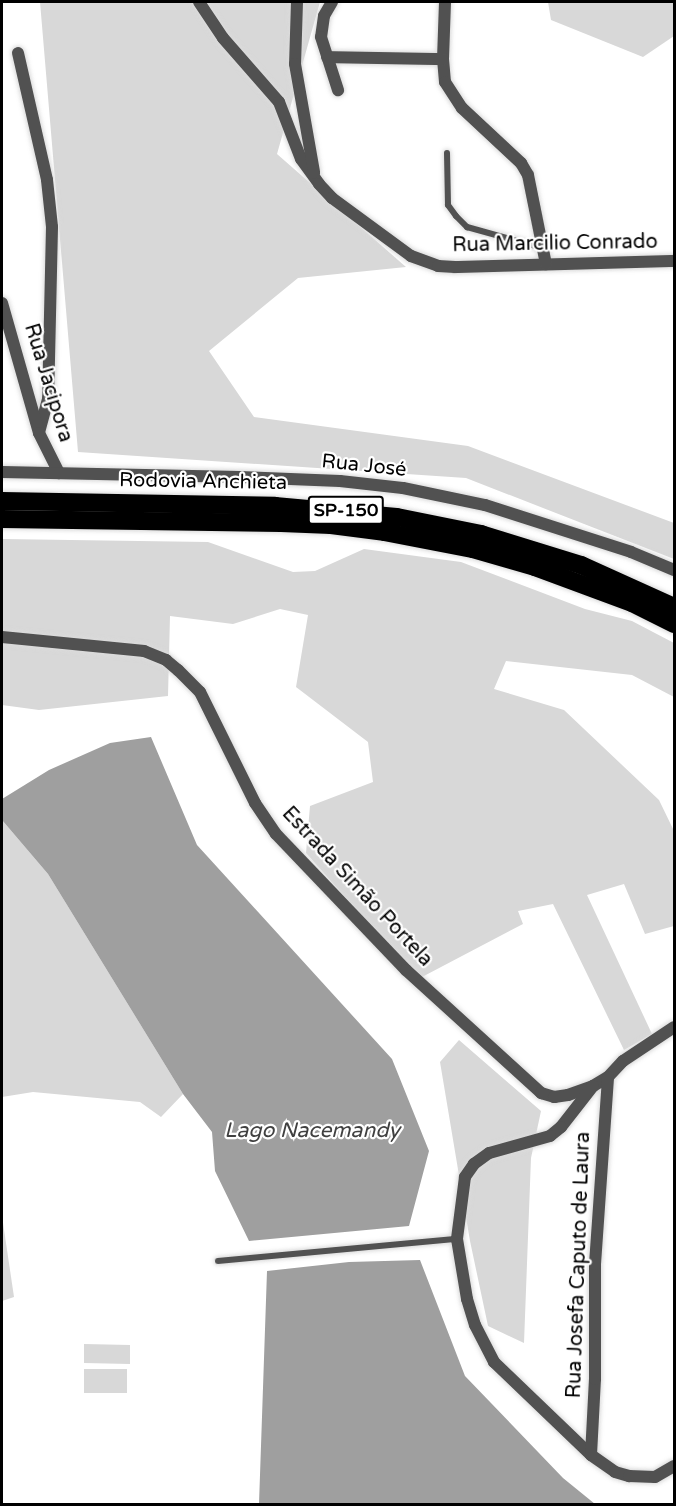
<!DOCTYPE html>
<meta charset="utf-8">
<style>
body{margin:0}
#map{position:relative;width:676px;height:1506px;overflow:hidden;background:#fff;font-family:"Varela Round",sans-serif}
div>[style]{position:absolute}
.green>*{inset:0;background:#d8d8d8}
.water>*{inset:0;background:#9f9f9f}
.roads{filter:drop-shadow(0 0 2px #dbdbdb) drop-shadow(0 0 2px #dbdbdb)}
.service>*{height:6px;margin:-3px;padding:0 3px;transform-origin:3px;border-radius:3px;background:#515151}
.minor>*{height:12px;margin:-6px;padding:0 6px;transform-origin:6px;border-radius:6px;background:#515151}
.motorway>*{height:18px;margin:-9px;padding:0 9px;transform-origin:9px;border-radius:9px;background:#000}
span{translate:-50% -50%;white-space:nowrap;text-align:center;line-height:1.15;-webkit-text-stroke:4.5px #fff;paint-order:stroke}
.shield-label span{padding:2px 4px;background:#fff;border:2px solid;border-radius:4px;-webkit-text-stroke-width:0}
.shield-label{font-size:18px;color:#000;font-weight:700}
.street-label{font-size:20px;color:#000}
.water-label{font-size:21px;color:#404040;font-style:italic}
.frame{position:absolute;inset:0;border:3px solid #000;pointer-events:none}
</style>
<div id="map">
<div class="green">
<i style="clip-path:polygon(40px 2px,320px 2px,277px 154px,406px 267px,298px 278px,209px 351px,254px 417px,468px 446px,674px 523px,674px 559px,466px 478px,78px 452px)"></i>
<i style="clip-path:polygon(548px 2px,674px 2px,674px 36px,643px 57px,551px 20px)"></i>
<i style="clip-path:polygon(2px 539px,208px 542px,293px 572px,315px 571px,364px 549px,461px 562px,585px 609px,632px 621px,674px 643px,674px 697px,632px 675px,506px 661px,494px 689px,564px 710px,659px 800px,674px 831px,674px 926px,645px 934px,624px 884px,587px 895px,652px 1034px,624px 1050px,553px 904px,518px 911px,523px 924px,422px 977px,403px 962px,306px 853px,310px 806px,373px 782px,368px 742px,296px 687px,308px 615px,280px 609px,233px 624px,170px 616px,168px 696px,39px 710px,2px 705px)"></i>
<i style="clip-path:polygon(2px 820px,48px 874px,183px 1094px,161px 1117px,140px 1102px,33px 1092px,2px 1097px)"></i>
<i style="clip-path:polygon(459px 1040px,541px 1111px,531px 1158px,524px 1343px,488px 1326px,470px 1241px,440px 1062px)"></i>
<i style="clip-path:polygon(2px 1216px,14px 1297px,2px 1301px)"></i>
<i style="clip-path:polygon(84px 1344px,130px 1345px,130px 1364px,84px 1363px)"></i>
<i style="clip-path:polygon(84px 1369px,127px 1369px,127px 1393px,84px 1393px)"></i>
</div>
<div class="water">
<i style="clip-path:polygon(151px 737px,197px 845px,392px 1059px,429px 1151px,409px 1226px,249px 1241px,215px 1171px,212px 1132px,183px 1094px,48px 874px,2px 820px,2px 799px,49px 770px,110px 743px)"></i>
<i style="clip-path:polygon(420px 1260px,465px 1376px,563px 1478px,595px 1504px,259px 1504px,267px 1271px,349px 1262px)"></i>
</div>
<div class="roads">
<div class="service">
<i style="left:447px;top:153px;width:52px;rotate:88.9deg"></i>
<i style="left:448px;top:205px;width:14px;rotate:54deg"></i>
<i style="left:456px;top:216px;width:16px;rotate:45deg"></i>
<i style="left:467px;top:227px;width:78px;rotate:15.6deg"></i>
<i style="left:218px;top:1261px;width:240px;rotate:-5.3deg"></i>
</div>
<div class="minor">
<i style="left:199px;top:2px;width:43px;rotate:56.3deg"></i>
<i style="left:223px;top:38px;width:85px;rotate:48.8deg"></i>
<i style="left:279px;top:102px;width:61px;rotate:68.9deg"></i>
<i style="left:301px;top:159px;width:31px;rotate:54deg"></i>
<i style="left:319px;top:184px;width:19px;rotate:47deg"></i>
<i style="left:332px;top:198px;width:98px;rotate:36.3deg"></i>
<i style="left:411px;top:256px;width:29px;rotate:20deg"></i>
<i style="left:438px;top:266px;width:17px;rotate:3deg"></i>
<i style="left:455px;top:267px;width:219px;rotate:-1.6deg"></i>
<i style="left:297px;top:2px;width:62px;rotate:91.8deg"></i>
<i style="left:295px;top:64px;width:110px;rotate:80deg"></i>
<i style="left:332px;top:2px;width:16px;rotate:120deg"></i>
<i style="left:324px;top:16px;width:21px;rotate:98deg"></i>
<i style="left:321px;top:37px;width:56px;rotate:72.2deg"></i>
<i style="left:445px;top:2px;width:57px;rotate:92deg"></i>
<i style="left:443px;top:59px;width:23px;rotate:85deg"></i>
<i style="left:445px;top:82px;width:31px;rotate:57deg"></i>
<i style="left:462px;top:108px;width:81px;rotate:43deg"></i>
<i style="left:521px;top:163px;width:14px;rotate:60deg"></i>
<i style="left:528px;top:175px;width:91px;rotate:78.6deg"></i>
<i style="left:18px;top:53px;width:130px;rotate:77.1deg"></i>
<i style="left:47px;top:180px;width:47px;rotate:83.9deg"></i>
<i style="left:52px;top:227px;width:172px;rotate:91.3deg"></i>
<i style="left:48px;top:399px;width:35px;rotate:105deg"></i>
<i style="left:327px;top:57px;width:116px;rotate:1deg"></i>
<i style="left:2px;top:303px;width:135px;rotate:74.1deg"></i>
<i style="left:39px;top:433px;width:45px;rotate:63.4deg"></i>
<i style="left:2px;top:472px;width:238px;rotate:1.2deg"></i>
<i style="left:240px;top:477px;width:100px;rotate:2.3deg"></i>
<i style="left:340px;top:481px;width:63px;rotate:6.3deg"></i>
<i style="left:403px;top:488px;width:84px;rotate:11.7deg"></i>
<i style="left:485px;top:505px;width:153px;rotate:17.8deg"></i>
<i style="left:631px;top:552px;width:47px;rotate:22.7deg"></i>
<i style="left:2px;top:637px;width:143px;rotate:5.6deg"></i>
<i style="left:144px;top:651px;width:24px;rotate:22deg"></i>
<i style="left:166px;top:660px;width:16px;rotate:40deg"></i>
<i style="left:178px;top:670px;width:31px;rotate:45deg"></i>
<i style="left:200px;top:692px;width:124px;rotate:63.6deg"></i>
<i style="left:255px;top:803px;width:37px;rotate:56deg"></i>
<i style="left:276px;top:834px;width:188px;rotate:46.3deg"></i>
<i style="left:406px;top:970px;width:183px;rotate:42.3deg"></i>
<i style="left:541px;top:1093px;width:14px;rotate:17deg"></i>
<i style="left:554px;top:1097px;width:14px;rotate:-8deg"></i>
<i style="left:568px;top:1095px;width:27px;rotate:-20deg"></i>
<i style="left:593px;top:1086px;width:17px;rotate:-31deg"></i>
<i style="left:608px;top:1077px;width:22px;rotate:-47deg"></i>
<i style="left:623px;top:1061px;width:61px;rotate:-33.7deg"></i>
<i style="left:593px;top:1086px;width:52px;rotate:128deg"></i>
<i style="left:561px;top:1127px;width:14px;rotate:141deg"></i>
<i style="left:550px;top:1136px;width:63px;rotate:164.4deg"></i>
<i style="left:489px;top:1153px;width:19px;rotate:144deg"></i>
<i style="left:474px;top:1164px;width:16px;rotate:125deg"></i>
<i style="left:465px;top:1177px;width:63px;rotate:97.4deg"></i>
<i style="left:457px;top:1239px;width:61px;rotate:80.5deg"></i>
<i style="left:467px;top:1299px;width:27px;rotate:73deg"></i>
<i style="left:475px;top:1325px;width:42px;rotate:62.8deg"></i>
<i style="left:494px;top:1362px;width:134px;rotate:43.8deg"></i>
<i style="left:591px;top:1455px;width:29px;rotate:35deg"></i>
<i style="left:615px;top:1472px;width:15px;rotate:16deg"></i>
<i style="left:629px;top:1476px;width:26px;rotate:2deg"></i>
<i style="left:655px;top:1477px;width:22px;rotate:-30deg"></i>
<i style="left:591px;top:1455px;width:76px;rotate:-87deg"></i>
<i style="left:595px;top:1379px;width:115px;rotate:-90deg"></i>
<i style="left:595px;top:1264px;width:187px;rotate:-86deg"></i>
</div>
<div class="motorway">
<i style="left:2px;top:501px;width:273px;rotate:1deg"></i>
<i style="left:275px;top:506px;width:122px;rotate:5.2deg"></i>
<i style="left:397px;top:517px;width:86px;rotate:11.4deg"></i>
<i style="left:481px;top:534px;width:105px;rotate:17.2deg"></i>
<i style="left:581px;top:565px;width:102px;rotate:24.3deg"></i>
<i style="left:2px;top:519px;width:279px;rotate:0.8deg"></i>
<i style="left:281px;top:523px;width:50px;rotate:2.3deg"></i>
<i style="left:331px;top:525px;width:53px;rotate:7.5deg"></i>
<i style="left:384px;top:532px;width:91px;rotate:10.8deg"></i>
<i style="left:473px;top:549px;width:65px;rotate:16.2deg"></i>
<i style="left:535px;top:567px;width:103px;rotate:20.4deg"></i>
<i style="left:632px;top:603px;width:47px;rotate:26.6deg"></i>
</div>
</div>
<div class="shield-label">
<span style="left:346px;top:510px">SP-150</span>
</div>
<div class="street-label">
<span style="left:555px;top:244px;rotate:-1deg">Rua Marcilio Conrado</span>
<span style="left:48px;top:383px;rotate:73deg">Rua Jacipora</span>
<span style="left:364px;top:466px;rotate:6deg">Rua José</span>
<span style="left:203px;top:482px;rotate:1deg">Rodovia Anchieta</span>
<span style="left:357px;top:887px;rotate:47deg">Estrada Simão Portela</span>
<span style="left:579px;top:1265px;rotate:-88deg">Rua Josefa Caputo de Laura</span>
</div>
<div class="water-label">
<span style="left:312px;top:1131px">Lago Nacemandy</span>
</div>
<div class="frame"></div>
</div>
